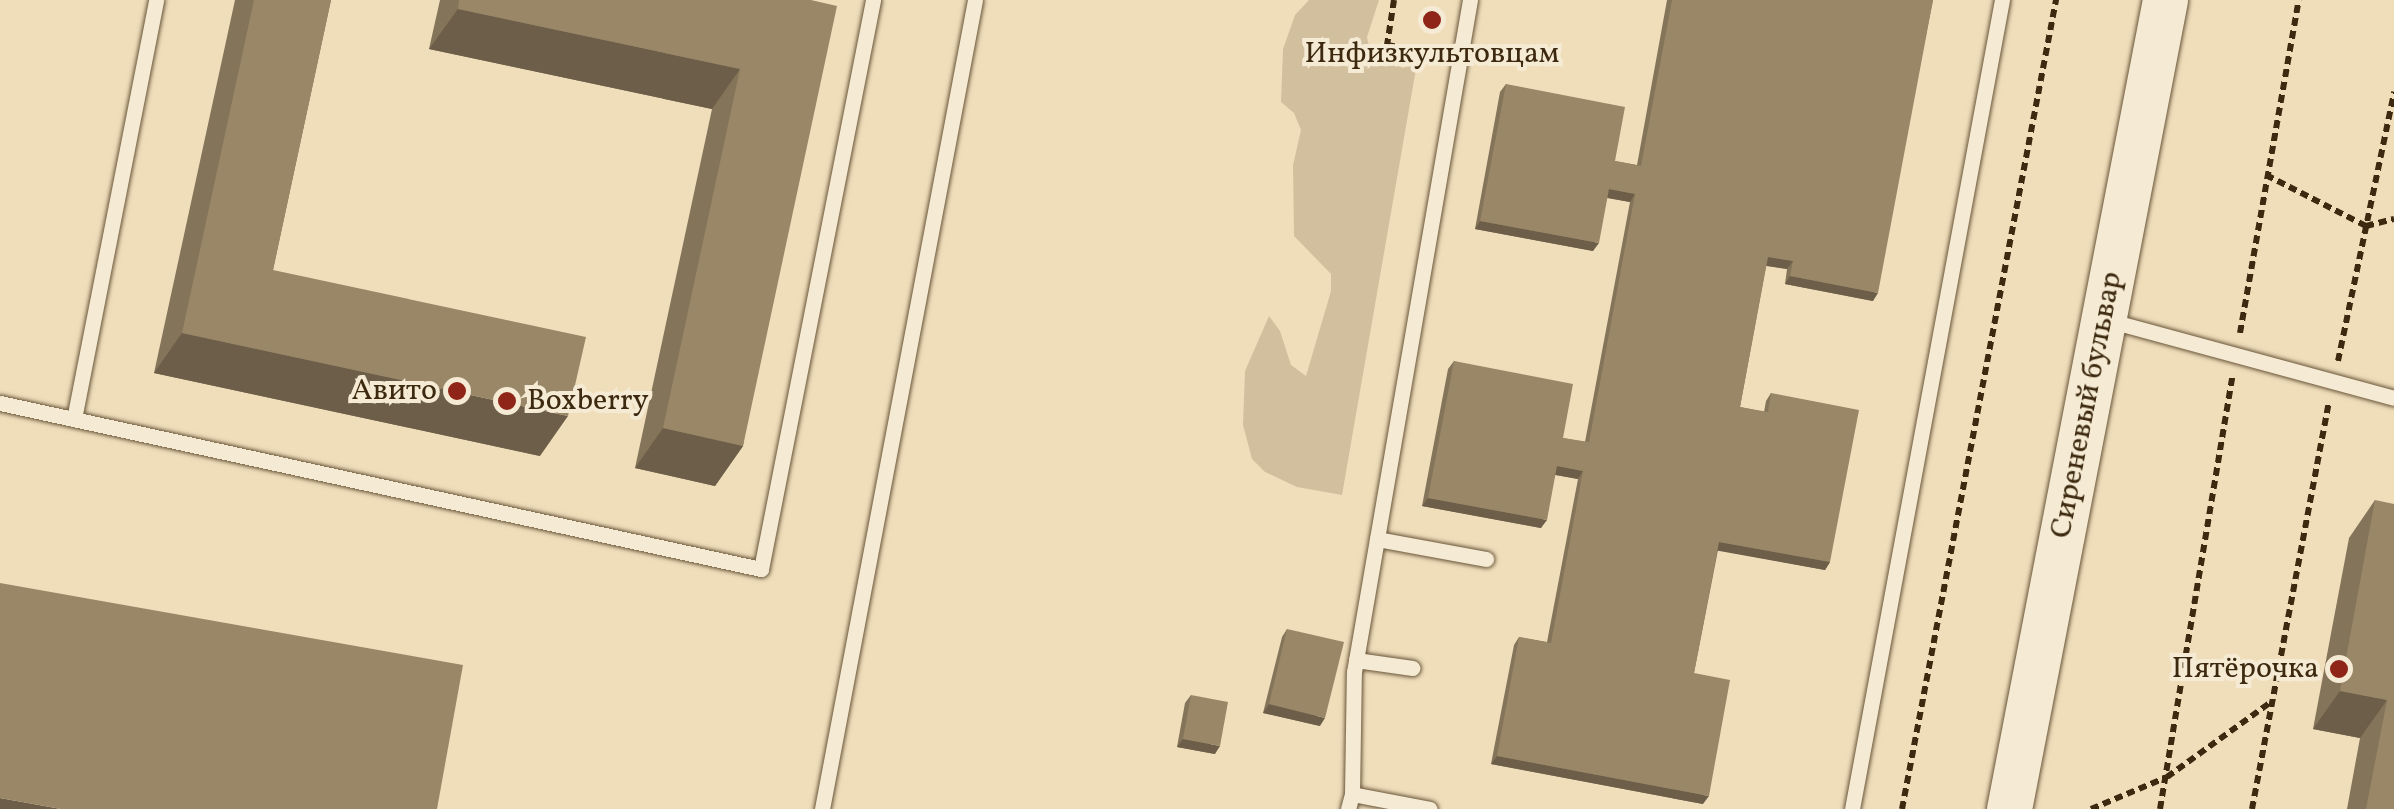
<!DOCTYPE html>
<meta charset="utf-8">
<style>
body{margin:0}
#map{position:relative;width:2394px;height:809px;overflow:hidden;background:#f0debb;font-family:Vollkorn,serif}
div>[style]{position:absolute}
.green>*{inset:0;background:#d1bf9e}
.path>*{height:6px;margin-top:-3px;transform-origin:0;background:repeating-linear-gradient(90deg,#3c290f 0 8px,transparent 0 13px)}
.roads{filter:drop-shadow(0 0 2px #69563a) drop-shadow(0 0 2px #69563a)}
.service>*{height:15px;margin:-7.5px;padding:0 7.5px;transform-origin:7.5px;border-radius:7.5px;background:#f5ead3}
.secondary>*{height:45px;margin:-22.5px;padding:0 22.5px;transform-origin:22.5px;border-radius:22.5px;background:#f5ead3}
.wall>*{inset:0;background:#847459}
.shaded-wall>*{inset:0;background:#6c5e49}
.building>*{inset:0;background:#9a8768}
.dots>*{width:28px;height:28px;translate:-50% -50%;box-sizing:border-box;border:5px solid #f5ead3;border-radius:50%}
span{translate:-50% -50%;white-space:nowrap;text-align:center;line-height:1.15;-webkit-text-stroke:8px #f5ead3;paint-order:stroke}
.poi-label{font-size:30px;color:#3c290f}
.right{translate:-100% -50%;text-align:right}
.left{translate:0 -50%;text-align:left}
.street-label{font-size:30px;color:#3c290f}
</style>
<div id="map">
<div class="green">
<i style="clip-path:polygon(1309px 0,1379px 0,1367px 37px,1371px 55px,1403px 68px,1417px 63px,1342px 495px,1297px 487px,1265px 472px,1252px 459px,1243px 425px,1245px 371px,1269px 316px,1280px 331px,1291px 365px,1306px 376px,1331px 291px,1331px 274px,1294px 236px,1293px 165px,1301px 130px,1294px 113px,1281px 102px,1283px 49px,1295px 15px)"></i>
</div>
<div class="path">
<i style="left:1394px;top:0;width:46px;rotate:98.8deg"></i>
<i style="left:1387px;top:45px;width:53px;rotate:9.8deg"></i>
<i style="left:2266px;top:175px;width:112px;rotate:27deg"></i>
<i style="left:2366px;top:226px;width:29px;rotate:-14deg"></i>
<i style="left:2240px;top:333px;width:338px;rotate:-80deg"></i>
<i style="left:2338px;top:361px;width:275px;rotate:-78.2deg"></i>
<i style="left:1902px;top:809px;width:824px;rotate:-79.22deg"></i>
<i style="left:2091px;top:809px;width:82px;rotate:-22.8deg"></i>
<i style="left:2167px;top:777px;width:128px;rotate:-35.8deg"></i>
<i style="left:2160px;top:809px;width:440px;rotate:-80.5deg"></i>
<i style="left:2252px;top:809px;width:413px;rotate:-79.3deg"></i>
</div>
<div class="roads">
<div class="service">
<i style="left:2107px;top:320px;width:297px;rotate:15.2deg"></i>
<i style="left:0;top:403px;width:779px;rotate:12.31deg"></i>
<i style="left:761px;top:569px;width:580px;rotate:-78.86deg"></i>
<i style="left:74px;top:419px;width:427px;rotate:-78.9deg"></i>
<i style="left:1377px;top:539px;width:111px;rotate:10.4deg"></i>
<i style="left:1356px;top:660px;width:57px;rotate:8.1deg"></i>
<i style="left:1352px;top:794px;width:122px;rotate:-89.1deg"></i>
<i style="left:1354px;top:672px;width:682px;rotate:-80.21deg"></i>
<i style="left:822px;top:809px;width:823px;rotate:-79.29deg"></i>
<i style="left:1348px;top:809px;width:16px;rotate:-75deg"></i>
<i style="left:1352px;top:794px;width:79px;rotate:10.9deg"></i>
<i style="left:1852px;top:809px;width:823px;rotate:-79.5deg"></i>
</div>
<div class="secondary">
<i style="left:2009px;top:809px;width:824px;rotate:-79.09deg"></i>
</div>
</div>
<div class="wall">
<i style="clip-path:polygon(235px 0,331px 0,273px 270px,540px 456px,154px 373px)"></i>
<i style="clip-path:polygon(440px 0,811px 0,743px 446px,715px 486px,635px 468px,712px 109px,429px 49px)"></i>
<i style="clip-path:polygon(1667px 0,1933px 0,1873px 301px,1785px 284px,1787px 269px,1766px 266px,1740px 407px,1764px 412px,1766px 401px,1771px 393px,1830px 562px,1825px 570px,1718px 550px,1694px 673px,1703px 804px,1491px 764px,1514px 645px,1519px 637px,1547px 642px,1578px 479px,1555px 475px,1541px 528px,1422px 506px,1448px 369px,1454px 361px,1563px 438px,1585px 442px,1630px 202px,1607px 198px,1593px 251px,1475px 229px,1500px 92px,1506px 84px,1615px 161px,1637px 165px)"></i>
<i style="clip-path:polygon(2375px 500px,2394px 809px,2347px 809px,2360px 738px,2313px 729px,2349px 538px)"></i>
<i style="clip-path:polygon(1287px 629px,1320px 726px,1263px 713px,1282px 637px)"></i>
<i style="clip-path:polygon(1191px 695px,1215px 754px,1177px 747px,1185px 703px)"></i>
</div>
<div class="shaded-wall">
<i style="clip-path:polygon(458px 9px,740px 69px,712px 109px,429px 49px)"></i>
<i style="clip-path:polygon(1609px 189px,1635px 194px,1630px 202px,1603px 197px)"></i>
<i style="clip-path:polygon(1480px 221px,1599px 243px,1593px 251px,1475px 229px)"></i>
<i style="clip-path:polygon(1768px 257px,1793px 261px,1787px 269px,1762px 265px)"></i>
<i style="clip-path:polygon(1790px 276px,1878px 293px,1873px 301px,1785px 284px)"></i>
<i style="clip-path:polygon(182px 333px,568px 416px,540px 456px,154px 373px)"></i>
<i style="clip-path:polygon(663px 428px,743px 446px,715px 486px,635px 468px)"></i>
<i style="clip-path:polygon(1557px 466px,1583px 471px,1578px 479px,1551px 474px)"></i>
<i style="clip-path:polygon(1428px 498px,1547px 520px,1541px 528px,1422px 506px)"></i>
<i style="clip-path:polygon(1719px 542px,1830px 562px,1825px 570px,1714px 550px)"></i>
<i style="clip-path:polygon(2340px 691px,2387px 700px,2360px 738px,2313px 729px)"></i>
<i style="clip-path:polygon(1269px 704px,1325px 718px,1320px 726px,1263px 713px)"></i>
<i style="clip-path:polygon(1183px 739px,1220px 746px,1215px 754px,1177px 747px)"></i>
<i style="clip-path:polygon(1497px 756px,1709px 796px,1703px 804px,1491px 764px)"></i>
<i style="clip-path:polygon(0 798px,61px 809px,0 809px)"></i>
</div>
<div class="building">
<i style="clip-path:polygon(254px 0,331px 0,273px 270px,586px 337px,568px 416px,182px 333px)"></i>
<i style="clip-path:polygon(459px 0,811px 0,837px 6px,743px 446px,663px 428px,740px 69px,458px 9px)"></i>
<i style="clip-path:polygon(1672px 0,1933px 0,1878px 293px,1790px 276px,1793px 261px,1768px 257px,1740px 407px,1768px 412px,1771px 393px,1859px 410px,1830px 562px,1719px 542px,1694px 673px,1730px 680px,1709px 796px,1497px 756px,1519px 637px,1551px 643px,1583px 471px,1557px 466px,1547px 520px,1428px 498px,1454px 361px,1573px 384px,1563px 438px,1589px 442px,1635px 194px,1609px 189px,1599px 243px,1480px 221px,1506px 84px,1625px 107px,1615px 161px,1641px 166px)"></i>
<i style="clip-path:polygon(2375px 500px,2394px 504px,2394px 809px,2366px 809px,2387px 700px,2340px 691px)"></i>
<i style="clip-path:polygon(0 583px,463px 665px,437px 809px,61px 809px,0 798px)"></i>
<i style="clip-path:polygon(1287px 629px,1344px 642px,1325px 718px,1269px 704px)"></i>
<i style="clip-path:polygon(1191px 695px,1228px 702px,1220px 746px,1183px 739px)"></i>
</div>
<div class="dots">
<i style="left:1432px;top:20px;background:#8f2418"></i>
<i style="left:457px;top:391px;background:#8f2418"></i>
<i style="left:507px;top:401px;background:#8f2418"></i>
<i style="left:2339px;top:669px;background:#8f2418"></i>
</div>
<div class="poi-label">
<span style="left:1432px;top:54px">Инфизкультовцам</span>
<span class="right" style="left:437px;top:391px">Авито</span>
<span class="left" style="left:527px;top:401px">Boxberry</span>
<span class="right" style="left:2319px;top:669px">Пятёрочка</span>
</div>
<div class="street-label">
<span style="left:2087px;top:405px;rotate:-79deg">Сиреневый бульвар</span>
</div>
</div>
